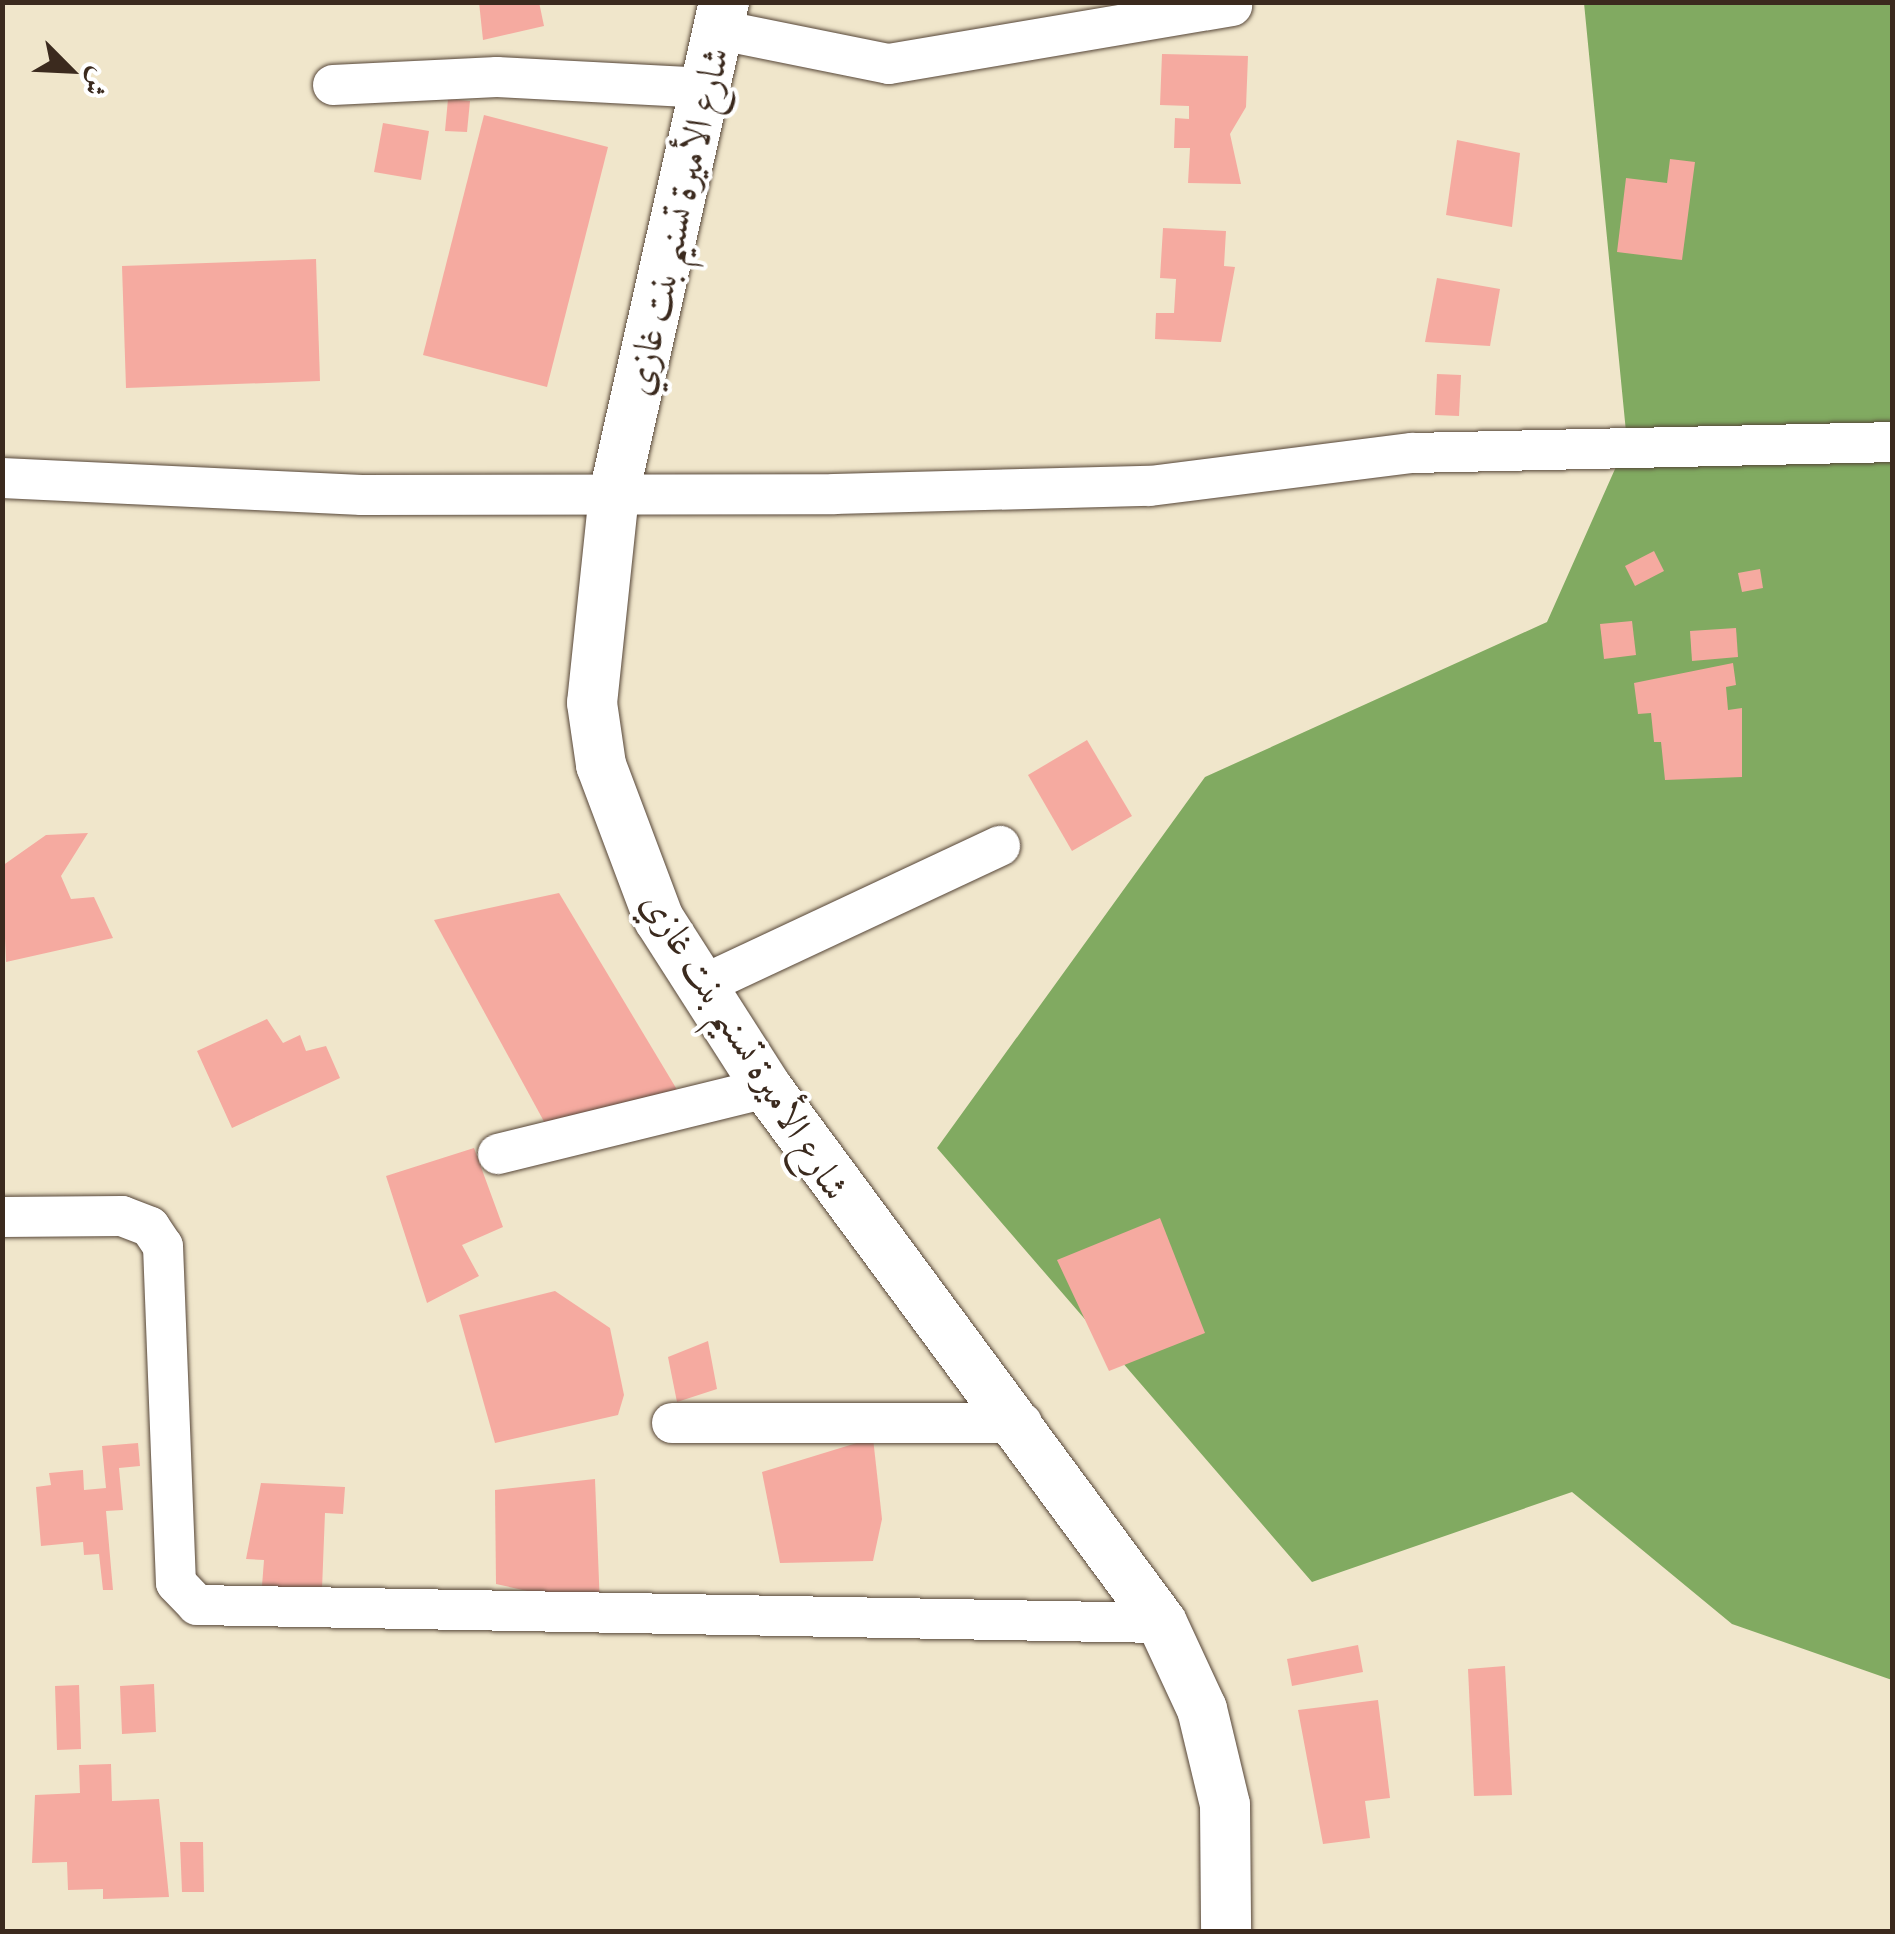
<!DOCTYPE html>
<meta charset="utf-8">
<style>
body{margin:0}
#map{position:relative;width:1895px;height:1934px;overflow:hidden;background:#f0e6cb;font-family:"EB Garamond",Amiri,serif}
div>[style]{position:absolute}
.forest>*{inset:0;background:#81aa61}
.building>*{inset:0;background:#f5aaa0}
.roads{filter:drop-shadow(0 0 2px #564638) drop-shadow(0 0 2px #564638)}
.minor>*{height:40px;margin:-20px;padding:0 20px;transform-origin:20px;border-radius:20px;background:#fff}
.major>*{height:50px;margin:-25px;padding:0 25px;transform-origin:25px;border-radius:25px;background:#fff}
span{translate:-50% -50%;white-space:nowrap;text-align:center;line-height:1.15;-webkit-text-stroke:8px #fff;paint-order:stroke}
.street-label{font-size:38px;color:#3b2a1e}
.frame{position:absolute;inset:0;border:5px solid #3b2a1e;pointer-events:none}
.north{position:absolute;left:20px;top:20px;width:100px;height:100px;-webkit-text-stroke:8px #fff;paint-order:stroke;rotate:114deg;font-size:28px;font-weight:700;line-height:40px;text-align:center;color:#3b2a1e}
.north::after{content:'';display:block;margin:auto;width:35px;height:45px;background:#3b2a1e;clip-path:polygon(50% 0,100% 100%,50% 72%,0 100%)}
</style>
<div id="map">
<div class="forest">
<i style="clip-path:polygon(1584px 3px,1892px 3px,1892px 1680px,1732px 1624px,1572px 1492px,1312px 1582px,937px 1148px,1205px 777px,1547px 622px,1627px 442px)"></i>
</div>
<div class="building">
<i style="clip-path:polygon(479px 2px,539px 2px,544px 26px,483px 40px)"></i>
<i style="clip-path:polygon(1162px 54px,1248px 56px,1246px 107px,1230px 134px,1241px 184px,1188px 183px,1190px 148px,1174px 148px,1175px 118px,1189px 119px,1189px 106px,1160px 105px)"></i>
<i style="clip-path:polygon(448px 99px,470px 101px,467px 132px,445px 131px)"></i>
<i style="clip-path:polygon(484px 115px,608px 147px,547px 387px,423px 355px)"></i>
<i style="clip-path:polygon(383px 123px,429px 131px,421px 180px,374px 172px)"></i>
<i style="clip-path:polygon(1457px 140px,1520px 153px,1512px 227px,1446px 215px)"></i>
<i style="clip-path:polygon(1670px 159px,1695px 162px,1682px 260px,1617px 252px,1626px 178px,1667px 183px)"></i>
<i style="clip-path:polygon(1163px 228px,1226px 231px,1224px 266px,1235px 267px,1221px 342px,1155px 339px,1156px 313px,1174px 313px,1176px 279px,1160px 278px)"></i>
<i style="clip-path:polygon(316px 259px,320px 381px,126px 388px,122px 266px)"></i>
<i style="clip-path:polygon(1437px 278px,1500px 289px,1490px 346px,1425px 342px)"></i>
<i style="clip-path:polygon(1437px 374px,1461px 375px,1459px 416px,1435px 415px)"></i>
<i style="clip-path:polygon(1654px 551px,1664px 571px,1635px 586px,1625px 566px)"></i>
<i style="clip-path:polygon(1760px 569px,1763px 588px,1742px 592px,1738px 573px)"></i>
<i style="clip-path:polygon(1632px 621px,1636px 655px,1604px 659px,1600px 624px)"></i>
<i style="clip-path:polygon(1736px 628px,1738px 657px,1692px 661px,1690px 631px)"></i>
<i style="clip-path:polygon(1733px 663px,1736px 685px,1726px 687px,1728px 710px,1742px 708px,1742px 777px,1665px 780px,1661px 742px,1654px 742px,1651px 713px,1638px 714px,1634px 683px)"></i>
<i style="clip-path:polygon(1087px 740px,1132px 816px,1072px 851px,1028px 775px)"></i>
<i style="clip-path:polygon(88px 833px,61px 876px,71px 899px,94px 897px,113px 938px,6px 962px,2px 866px,46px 835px)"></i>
<i style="clip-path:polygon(559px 893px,679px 1093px,547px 1127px,434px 920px)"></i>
<i style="clip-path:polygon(267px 1019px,283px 1043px,300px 1035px,306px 1051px,326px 1046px,340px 1078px,232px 1128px,197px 1051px)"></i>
<i style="clip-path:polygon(474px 1148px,503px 1227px,462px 1245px,479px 1276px,427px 1303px,386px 1176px)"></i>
<i style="clip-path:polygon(1160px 1218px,1205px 1333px,1109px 1371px,1057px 1260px)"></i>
<i style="clip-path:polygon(555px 1291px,610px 1328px,624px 1395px,618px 1415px,495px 1443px,459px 1315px)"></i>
<i style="clip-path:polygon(708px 1341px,717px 1389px,677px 1402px,668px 1357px)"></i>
<i style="clip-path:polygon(873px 1438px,882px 1519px,873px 1561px,780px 1563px,762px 1472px)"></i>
<i style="clip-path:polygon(138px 1443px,140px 1466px,119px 1468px,123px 1510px,106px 1511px,113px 1590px,103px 1590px,99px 1554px,84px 1555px,83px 1542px,41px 1546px,36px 1487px,51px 1485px,49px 1473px,83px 1470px,84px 1490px,106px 1488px,102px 1446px)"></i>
<i style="clip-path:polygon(595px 1479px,600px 1607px,496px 1584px,495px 1490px)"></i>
<i style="clip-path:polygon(261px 1483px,345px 1487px,343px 1514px,325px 1513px,322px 1589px,262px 1586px,264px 1560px,246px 1559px)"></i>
<i style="clip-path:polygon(1358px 1645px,1363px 1672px,1292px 1686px,1287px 1659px)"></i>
<i style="clip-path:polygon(1505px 1666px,1512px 1795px,1474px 1796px,1468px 1669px)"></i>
<i style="clip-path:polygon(154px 1684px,156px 1732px,122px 1734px,120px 1686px)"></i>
<i style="clip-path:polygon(79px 1685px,81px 1749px,57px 1750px,55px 1686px)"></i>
<i style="clip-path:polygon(1378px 1700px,1390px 1798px,1365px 1801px,1370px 1838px,1323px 1844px,1298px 1710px)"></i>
<i style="clip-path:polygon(111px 1764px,112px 1801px,159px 1799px,169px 1897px,103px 1899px,103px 1889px,68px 1890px,67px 1862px,32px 1863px,35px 1795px,80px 1793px,79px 1765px)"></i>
<i style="clip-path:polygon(180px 1842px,203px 1842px,204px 1892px,182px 1892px)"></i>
</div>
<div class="roads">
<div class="minor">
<i style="left:720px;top:30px;width:172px;rotate:11.4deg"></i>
<i style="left:889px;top:64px;width:348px;rotate:-9.6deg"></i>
<i style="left:333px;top:85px;width:164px;rotate:-2.8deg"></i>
<i style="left:497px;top:77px;width:210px;rotate:3deg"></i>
<i style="left:2px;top:478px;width:360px;rotate:2.7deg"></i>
<i style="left:362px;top:495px;width:472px;rotate:-0.1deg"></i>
<i style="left:834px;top:494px;width:316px;rotate:-1.5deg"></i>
<i style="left:1150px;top:486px;width:264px;rotate:-7.2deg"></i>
<i style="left:1412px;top:453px;width:480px;rotate:-1.3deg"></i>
<i style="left:703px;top:985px;width:328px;rotate:-25.1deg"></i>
<i style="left:498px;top:1154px;width:277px;rotate:-13.8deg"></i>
<i style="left:2px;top:1217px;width:120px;rotate:-0.5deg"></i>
<i style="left:122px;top:1216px;width:30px;rotate:21deg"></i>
<i style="left:150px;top:1227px;width:23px;rotate:56deg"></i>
<i style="left:163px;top:1246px;width:337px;rotate:87.8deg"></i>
<i style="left:176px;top:1583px;width:30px;rotate:46deg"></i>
<i style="left:197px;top:1605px;width:965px;rotate:1.07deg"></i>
<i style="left:672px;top:1423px;width:350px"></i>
</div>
<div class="major">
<i style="left:724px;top:2px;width:504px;rotate:102.6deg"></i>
<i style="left:614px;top:494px;width:210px;rotate:96deg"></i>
<i style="left:592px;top:703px;width:63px;rotate:81.7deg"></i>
<i style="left:601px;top:765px;width:165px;rotate:69.4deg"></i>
<i style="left:659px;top:919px;width:201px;rotate:57.4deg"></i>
<i style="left:767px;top:1088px;width:665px;rotate:53.56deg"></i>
<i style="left:1162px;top:1623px;width:95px;rotate:65.1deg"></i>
<i style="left:1202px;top:1709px;width:99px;rotate:76.5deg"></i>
<i style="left:1225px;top:1805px;width:127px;rotate:89.5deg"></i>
</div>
</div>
<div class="street-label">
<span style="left:676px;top:221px;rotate:-77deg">شارع الأميرة تسنيم بنت غازي</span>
<span style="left:746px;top:1045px;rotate:58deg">شارع الأميرة تسنيم بنت غازي</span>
</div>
<div class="frame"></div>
<div class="north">ش</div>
</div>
